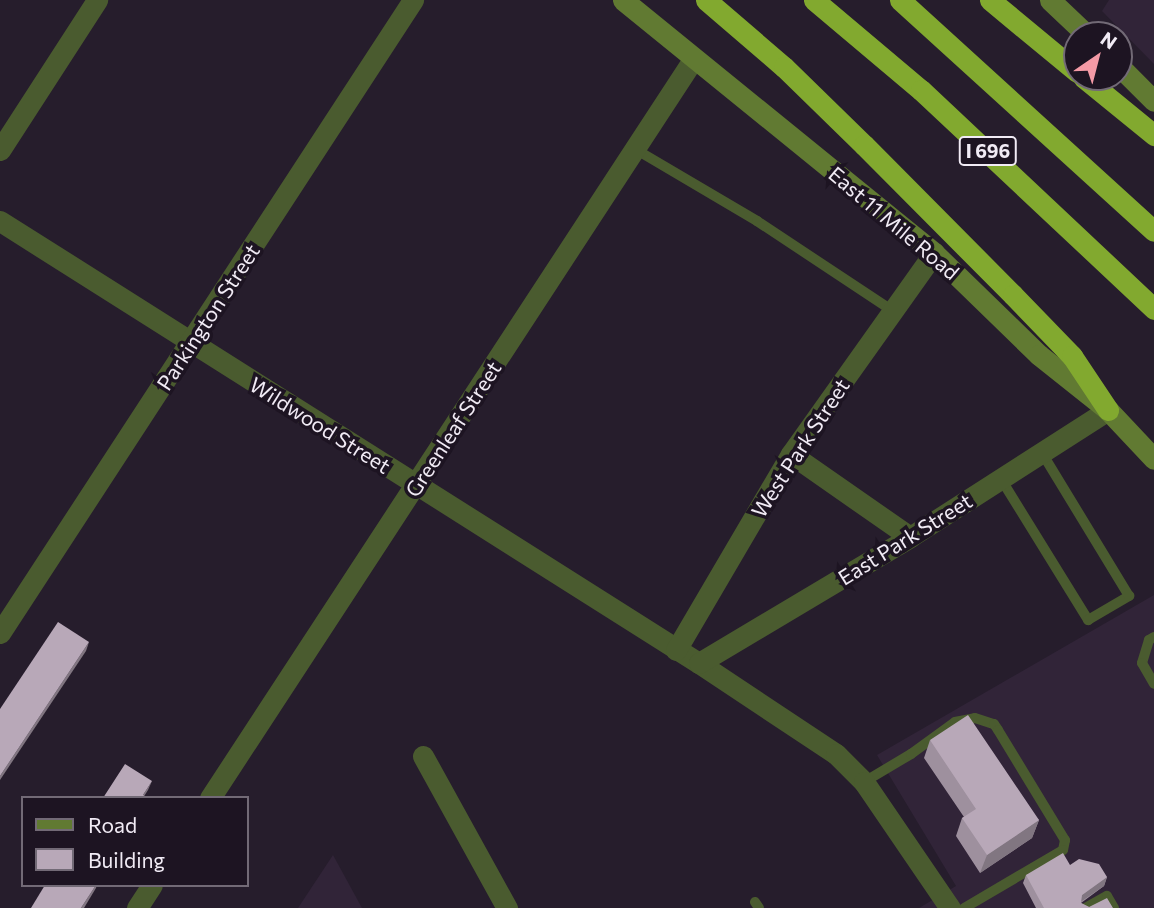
<!DOCTYPE html>
<style>
body{margin:0}
#map{position:relative;width:1154px;height:908px;overflow:hidden;background:#261d2c;font-family:Commissioner,sans-serif}
div>[style]{position:absolute}
.built>*{inset:0;background:#312438}
.lane>*{height:10px;margin:-5px;padding:0 5px;transform-origin:5px;border-radius:5px;background:#4a5b2f}
.street>*{height:21px;margin:-10.5px;padding:0 10.5px;transform-origin:10.5px;border-radius:10.5px;background:#4a5b2f}
.secondary>*{height:21px;margin:-10.5px;padding:0 10.5px;transform-origin:10.5px;border-radius:10.5px;background:#617a32}
.highway>*{height:21px;margin:-10.5px;padding:0 10.5px;transform-origin:10.5px;border-radius:10.5px;background:#82a92f}
.wall>*{inset:0;background:#9e909e}
.shaded-wall>*{inset:0;background:#817681}
.building>*{inset:0;background:#b8a8b8}
span{translate:-50% -50%;white-space:nowrap;text-align:center;line-height:1.15;-webkit-text-stroke:7px #1d1422;paint-order:stroke}
.shield-label span{padding:2px 5px;background:#1d1422;border:2px solid;border-radius:5px;-webkit-text-stroke-width:0}
.shield-label{font-size:19px;color:#f1ebf5;font-weight:700}
.street-label{font-size:21px;color:#f1ebf5}
.legend{position:absolute;left:21px;top:796px;width:228px;height:91px;box-sizing:border-box;background:#1d1422;border:2px solid #726a76;margin:0;padding:9px 12px;list-style:none;font-size:21px;color:#f1ebf5}
.legend li{display:flex;align-items:center;gap:14px;height:35px}
.legend b{width:35px;border:2px solid #726a76}
.north{position:absolute;left:1063px;top:21px;width:70px;height:70px;box-sizing:border-box;background:#1d1422;border:2px solid #726a76;border-radius:50%;rotate:35deg;font-size:19px;font-weight:700;line-height:28px;text-align:center;color:#f1ebf5}
.north::after{content:'';display:block;margin:auto;width:24px;height:32px;background:#f49aa6;clip-path:polygon(50% 0,100% 100%,50% 72%,0 100%)}
</style>
<div id="map">
<div class="built">
<i style="clip-path:polygon(1109px 0,1154px 0,1154px 64px,1102px 11px)"></i>
<i style="clip-path:polygon(1154px 595px,1154px 908px,919px 908px,956px 886px,877px 755px)"></i>
<i style="clip-path:polygon(333px 855px,362px 908px,298px 908px)"></i>
</div>
<div class="lane">
<i style="left:635px;top:149px;width:142px;rotate:30.5deg"></i>
<i style="left:757px;top:221px;width:163px;rotate:33.5deg"></i>
<i style="left:1001px;top:479px;width:166px;rotate:58.3deg"></i>
<i style="left:1088px;top:620px;width:48px;rotate:-30.3deg"></i>
<i style="left:1129px;top:596px;width:167px;rotate:-121.3deg"></i>
<i style="left:1154px;top:637px;width:6px;rotate:149deg"></i>
<i style="left:1149px;top:640px;width:24px;rotate:107deg"></i>
<i style="left:1142px;top:663px;width:24px;rotate:60deg"></i>
<i style="left:864px;top:782px;width:55px;rotate:-30.8deg"></i>
<i style="left:911px;top:754px;width:54px;rotate:-36deg"></i>
<i style="left:955px;top:722px;width:20px;rotate:-11deg"></i>
<i style="left:975px;top:718px;width:20px;rotate:18deg"></i>
<i style="left:994px;top:724px;width:7px;rotate:56deg"></i>
<i style="left:998px;top:730px;width:129px;rotate:58.7deg"></i>
<i style="left:1065px;top:840px;width:10px;rotate:101deg"></i>
<i style="left:1063px;top:850px;width:115px;rotate:149.6deg"></i>
<i style="left:755px;top:902px;width:7px;rotate:56deg"></i>
<i style="left:1085px;top:908px;width:25px;rotate:-29deg"></i>
<i style="left:1107px;top:896px;width:14px;rotate:60deg"></i>
</div>
<div class="street">
<i style="left:0;top:150px;width:179px;rotate:-57.1deg"></i>
<i style="left:0;top:221px;width:827px;rotate:32.31deg"></i>
<i style="left:699px;top:663px;width:164px;rotate:33.6deg"></i>
<i style="left:836px;top:754px;width:40px;rotate:45deg"></i>
<i style="left:864px;top:782px;width:153px;rotate:55.7deg"></i>
<i style="left:791px;top:454px;width:145px;rotate:34.9deg"></i>
<i style="left:0;top:633px;width:756px;rotate:-56.88deg"></i>
<i style="left:676px;top:650px;width:227px;rotate:-59.6deg"></i>
<i style="left:791px;top:454px;width:247px;rotate:-54.6deg"></i>
<i style="left:699px;top:663px;width:246px;rotate:-30.8deg"></i>
<i style="left:910px;top:537px;width:235px;rotate:-32.7deg"></i>
<i style="left:423px;top:756px;width:174px;rotate:61.1deg"></i>
<i style="left:210px;top:798px;width:884px;rotate:-56.81deg"></i>
<i style="left:137px;top:908px;width:27px;rotate:-57deg"></i>
</div>
<div class="secondary">
<i style="left:623px;top:0;width:401px;rotate:39.1deg"></i>
<i style="left:934px;top:253px;width:146px;rotate:44.2deg"></i>
<i style="left:1039px;top:355px;width:88px;rotate:38.6deg"></i>
<i style="left:1108px;top:410px;width:67px;rotate:46.8deg"></i>
<i style="left:1050px;top:0;width:51px;rotate:43.4deg"></i>
<i style="left:1119px;top:66px;width:49px;rotate:45deg"></i>
</div>
<div class="highway">
<i style="left:706px;top:0;width:103px;rotate:40.7deg"></i>
<i style="left:784px;top:67px;width:112px;rotate:44.3deg"></i>
<i style="left:864px;top:145px;width:211px;rotate:45.2deg"></i>
<i style="left:1013px;top:295px;width:85px;rotate:46deg"></i>
<i style="left:1072px;top:356px;width:65px;rotate:56.3deg"></i>
<i style="left:814px;top:0;width:140px;rotate:40.1deg"></i>
<i style="left:921px;top:90px;width:320px;rotate:43.2deg"></i>
<i style="left:900px;top:0;width:343px;rotate:42.3deg"></i>
<i style="left:990px;top:0;width:113px;rotate:39.6deg"></i>
<i style="left:1083px;top:77px;width:92px;rotate:39.2deg"></i>
</div>
<div class="wall">
<i style="clip-path:polygon(930px 740px,1039px 820px,1032px 838px,980px 873px,956px 836px,962px 818px,964px 817px,924px 758px)"></i>
<i style="clip-path:polygon(1070px 865px,1107px 877px,1104px 886px,1081px 903px,1089px 907px,1113px 908px,1036px 908px,1023px 883px,1026px 875px)"></i>
</div>
<div class="shaded-wall">
<i style="clip-path:polygon(89px 642px,86px 651px,0 780px,0 776px)"></i>
<i style="clip-path:polygon(152px 781px,148px 790px,143px 798px,143px 795px)"></i>
<i style="clip-path:polygon(1039px 820px,1032px 838px,980px 873px,987px 855px)"></i>
<i style="clip-path:polygon(1107px 877px,1104px 886px,1079px 903px,1082px 895px)"></i>
<i style="clip-path:polygon(96px 885px,97px 885px,96px 888px,84px 908px,81px 908px)"></i>
</div>
<div class="building">
<i style="clip-path:polygon(58px 622px,89px 642px,0 776px,0 709px)"></i>
<i style="clip-path:polygon(968px 715px,1039px 820px,987px 855px,962px 818px,976px 809px,930px 740px)"></i>
<i style="clip-path:polygon(125px 764px,152px 781px,143px 795px,147px 798px,103px 798px)"></i>
<i style="clip-path:polygon(1063px 853px,1070px 865px,1079px 859px,1099px 864px,1107px 877px,1082px 895px,1081px 903px,1089px 907px,1107px 898px,1113px 908px,1044px 908px,1026px 875px)"></i>
<i style="clip-path:polygon(45px 885px,96px 885px,81px 908px,31px 908px)"></i>
</div>
<div class="shield-label">
<span style="left:988px;top:151px">I 696</span>
</div>
<div class="street-label">
<span style="left:894px;top:223px;rotate:40deg">East 11 Mile Road</span>
<span style="left:208px;top:317px;rotate:-57deg">Parkington Street</span>
<span style="left:320px;top:425px;rotate:32deg">Wildwood Street</span>
<span style="left:453px;top:429px;rotate:-57deg">Greenleaf Street</span>
<span style="left:800px;top:448px;rotate:-57deg">West Park Street</span>
<span style="left:905px;top:539px;rotate:-32deg">East Park Street</span>
</div>
<ul class="legend">
<li><b style="height:9px;background:#617a32"></b>Road</li>
<li><b style="height:19px;background:#b8a8b8"></b>Building</li>
</ul>
<div class="north">N</div>
</div>
